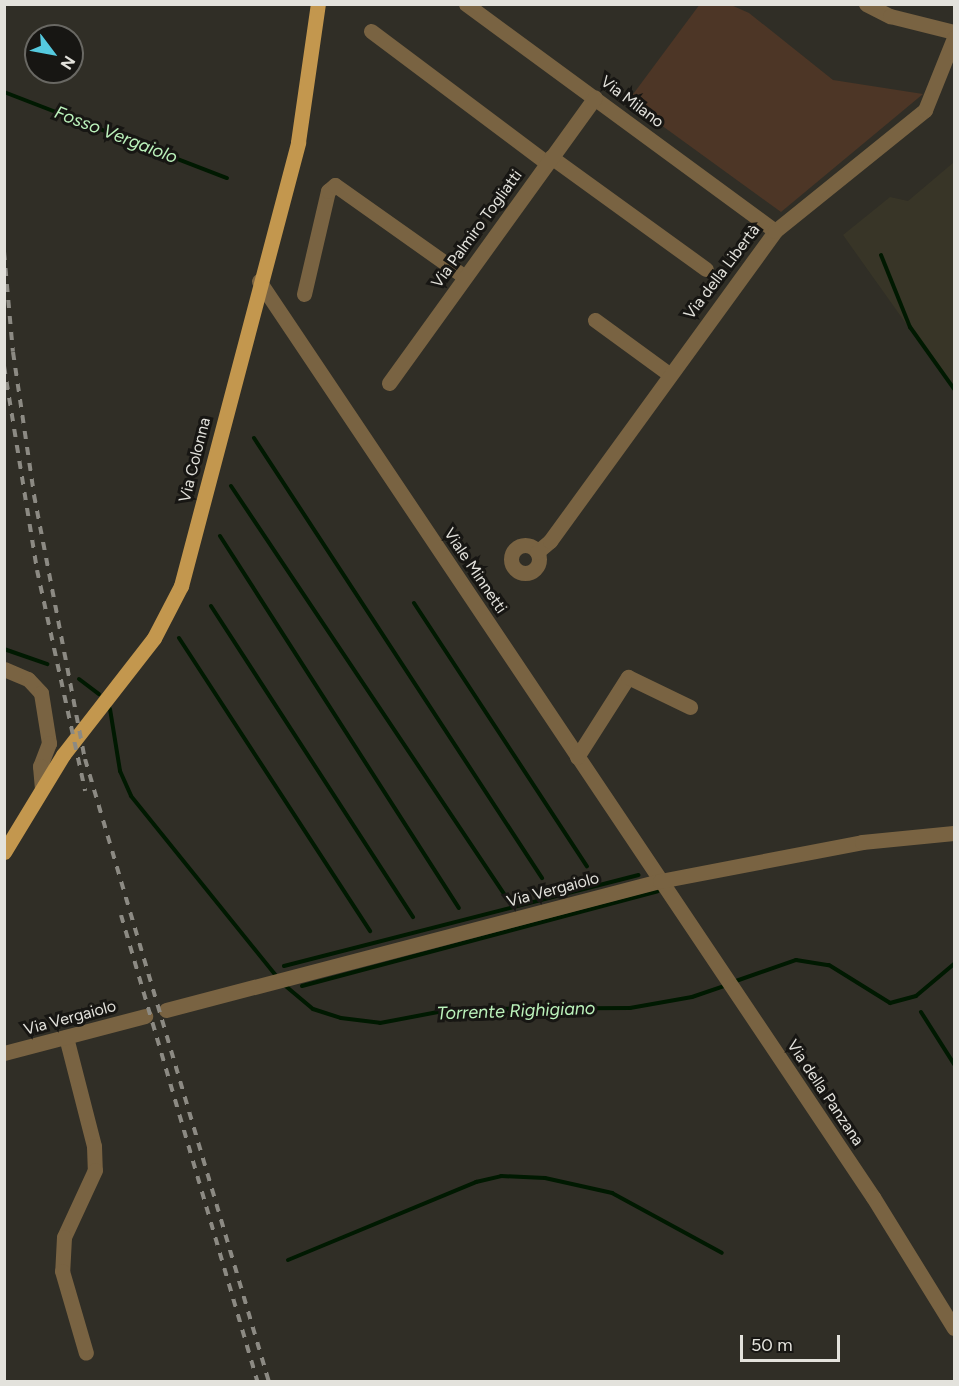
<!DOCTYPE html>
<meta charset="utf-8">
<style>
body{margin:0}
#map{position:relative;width:959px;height:1386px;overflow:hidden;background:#302e26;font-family:Figtree,sans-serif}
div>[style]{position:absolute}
.built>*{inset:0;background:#383527}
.green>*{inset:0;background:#4d3626}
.stream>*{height:4px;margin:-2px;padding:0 2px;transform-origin:2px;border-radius:2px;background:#001901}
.minor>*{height:15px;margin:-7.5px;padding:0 7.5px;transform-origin:7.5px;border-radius:7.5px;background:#796342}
.minor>.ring{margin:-7.5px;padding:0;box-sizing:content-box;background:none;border:15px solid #796342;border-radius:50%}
.major>*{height:15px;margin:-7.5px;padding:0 7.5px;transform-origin:7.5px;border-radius:7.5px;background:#c3974e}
.rail>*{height:4px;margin-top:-2px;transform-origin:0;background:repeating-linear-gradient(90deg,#8c8a83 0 8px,transparent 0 16px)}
span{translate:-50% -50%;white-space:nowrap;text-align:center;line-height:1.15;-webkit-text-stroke:6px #171613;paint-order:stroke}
.street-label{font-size:16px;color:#e3e2dc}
.water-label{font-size:18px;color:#bbf2bb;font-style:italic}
.frame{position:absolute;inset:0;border:6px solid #e3e2dc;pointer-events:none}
.north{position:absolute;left:24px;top:24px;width:60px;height:60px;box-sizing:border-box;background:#171613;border:2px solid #696863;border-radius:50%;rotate:122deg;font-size:16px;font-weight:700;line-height:24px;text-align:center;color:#e3e2dc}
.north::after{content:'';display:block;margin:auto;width:21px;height:27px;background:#55cadf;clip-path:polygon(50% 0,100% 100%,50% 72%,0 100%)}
.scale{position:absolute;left:740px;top:1335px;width:100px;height:27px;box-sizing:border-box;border:3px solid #e3e2dc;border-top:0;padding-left:8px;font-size:18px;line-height:21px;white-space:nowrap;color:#e3e2dc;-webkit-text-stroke:4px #171613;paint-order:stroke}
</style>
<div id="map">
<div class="built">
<i style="clip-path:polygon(954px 162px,954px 391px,843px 235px,890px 197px,908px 201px)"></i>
</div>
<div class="green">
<i style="clip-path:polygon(700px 4px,731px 5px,749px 13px,833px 80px,923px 94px,781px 212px,628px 101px)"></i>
</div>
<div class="stream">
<i style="left:4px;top:92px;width:239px;rotate:21.1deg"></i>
<i style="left:881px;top:255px;width:78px;rotate:68.1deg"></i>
<i style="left:910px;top:327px;width:76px;rotate:54.6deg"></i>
<i style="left:254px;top:438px;width:526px;rotate:56.79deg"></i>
<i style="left:231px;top:486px;width:492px;rotate:56.2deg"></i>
<i style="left:220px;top:536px;width:442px;rotate:57.3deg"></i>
<i style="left:414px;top:603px;width:315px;rotate:56.7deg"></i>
<i style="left:211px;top:606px;width:371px;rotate:57deg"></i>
<i style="left:179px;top:638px;width:350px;rotate:56.9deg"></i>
<i style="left:4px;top:649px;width:46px;rotate:19.2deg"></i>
<i style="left:79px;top:679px;width:25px;rotate:37deg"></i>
<i style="left:110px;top:709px;width:63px;rotate:80.8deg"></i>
<i style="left:120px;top:771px;width:27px;rotate:66deg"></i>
<i style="left:131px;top:796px;width:233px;rotate:51.1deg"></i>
<i style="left:284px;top:966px;width:366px;rotate:-14.4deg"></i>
<i style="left:733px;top:982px;width:67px;rotate:-19.2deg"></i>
<i style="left:796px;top:960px;width:33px;rotate:9deg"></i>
<i style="left:829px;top:965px;width:72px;rotate:31.9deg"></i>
<i style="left:890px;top:1003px;width:27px;rotate:-15deg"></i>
<i style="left:916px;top:996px;width:50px;rotate:-40.1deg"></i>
<i style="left:282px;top:983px;width:40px;rotate:40deg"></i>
<i style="left:313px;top:1009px;width:29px;rotate:18deg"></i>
<i style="left:341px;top:1018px;width:39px;rotate:7deg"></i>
<i style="left:380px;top:1023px;width:75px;rotate:-10.7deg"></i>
<i style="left:454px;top:1009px;width:176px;rotate:-0.3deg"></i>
<i style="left:630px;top:1008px;width:63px;rotate:-10.1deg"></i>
<i style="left:692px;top:997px;width:36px;rotate:-19deg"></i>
<i style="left:302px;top:986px;width:368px;rotate:-14.9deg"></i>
<i style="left:921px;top:1012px;width:62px;rotate:57.6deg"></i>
<i style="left:288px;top:1260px;width:204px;rotate:-22.5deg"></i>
<i style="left:476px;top:1182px;width:26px;rotate:-13deg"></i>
<i style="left:501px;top:1176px;width:44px;rotate:2.6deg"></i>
<i style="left:545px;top:1178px;width:69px;rotate:12.6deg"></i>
<i style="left:612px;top:1193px;width:125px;rotate:28.6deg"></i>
</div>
<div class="minor">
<i style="left:466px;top:4px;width:383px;rotate:36.3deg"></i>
<i style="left:866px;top:4px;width:27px;rotate:27deg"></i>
<i style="left:890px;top:16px;width:66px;rotate:14deg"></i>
<i style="left:371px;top:31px;width:220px;rotate:36.9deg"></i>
<i style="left:551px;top:157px;width:191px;rotate:35.9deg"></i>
<i style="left:259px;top:281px;width:1103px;rotate:56.17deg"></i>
<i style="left:873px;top:1197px;width:154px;rotate:58.3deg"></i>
<i style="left:304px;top:294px;width:106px;rotate:-76.9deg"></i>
<i style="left:328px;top:191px;width:9px;rotate:-41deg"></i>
<i style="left:335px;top:185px;width:159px;rotate:35.3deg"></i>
<i style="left:595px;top:320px;width:92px;rotate:36.1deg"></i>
<i style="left:389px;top:383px;width:352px;rotate:-54.2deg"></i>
<i class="ring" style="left:511px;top:545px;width:13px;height:13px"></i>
<i style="left:537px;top:552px;width:17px;rotate:-40deg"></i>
<i style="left:550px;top:541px;width:383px;rotate:-54deg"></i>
<i style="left:775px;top:231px;width:193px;rotate:-38.9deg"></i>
<i style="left:925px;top:110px;width:78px;rotate:-68.1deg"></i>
<i style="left:4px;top:669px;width:26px;rotate:23deg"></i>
<i style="left:28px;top:679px;width:19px;rotate:47deg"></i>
<i style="left:41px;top:693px;width:51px;rotate:80.9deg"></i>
<i style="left:49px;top:743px;width:25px;rotate:111deg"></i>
<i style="left:40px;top:766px;width:21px;rotate:85deg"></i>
<i style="left:577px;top:757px;width:95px;rotate:-57.5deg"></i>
<i style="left:628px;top:677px;width:69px;rotate:25.8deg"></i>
<i style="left:166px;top:1010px;width:511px;rotate:-14.64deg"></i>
<i style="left:660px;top:881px;width:206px;rotate:-10.9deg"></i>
<i style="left:862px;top:842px;width:92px;rotate:-5.6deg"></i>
<i style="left:66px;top:1037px;width:113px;rotate:75.6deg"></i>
<i style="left:94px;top:1146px;width:24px;rotate:88deg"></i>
<i style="left:95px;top:1170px;width:74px;rotate:114.8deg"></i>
<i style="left:64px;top:1237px;width:34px;rotate:93deg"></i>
<i style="left:62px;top:1271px;width:85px;rotate:73.7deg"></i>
<i style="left:4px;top:1053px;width:146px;rotate:-14.7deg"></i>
</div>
<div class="major">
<i style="left:4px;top:852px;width:114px;rotate:-58.7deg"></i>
<i style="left:63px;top:755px;width:148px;rotate:-52.1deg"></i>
<i style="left:154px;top:638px;width:59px;rotate:-62.6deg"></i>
<i style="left:181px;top:586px;width:459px;rotate:-75.2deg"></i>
<i style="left:298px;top:142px;width:139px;rotate:-81.8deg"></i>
</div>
<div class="rail">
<i style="left:4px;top:252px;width:100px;rotate:84.9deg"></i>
<i style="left:13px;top:352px;width:145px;rotate:81.6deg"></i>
<i style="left:34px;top:495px;width:269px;rotate:79.1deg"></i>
<i style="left:85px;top:759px;width:650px;rotate:73.55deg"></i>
<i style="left:4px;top:366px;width:207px;rotate:80.8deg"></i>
<i style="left:37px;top:570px;width:226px;rotate:77.7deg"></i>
<i style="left:121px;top:915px;width:487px;rotate:73.7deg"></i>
</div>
<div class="street-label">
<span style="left:632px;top:102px;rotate:37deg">Via Milano</span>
<span style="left:477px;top:229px;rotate:-54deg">Via Palmiro Togliatti</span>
<span style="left:722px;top:272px;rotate:-53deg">Via della Libertà</span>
<span style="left:195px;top:460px;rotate:-76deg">Via Colonna</span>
<span style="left:475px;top:571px;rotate:56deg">Viale Minnetti</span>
<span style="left:553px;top:890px;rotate:-15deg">Via Vergaiolo</span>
<span style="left:70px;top:1018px;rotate:-15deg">Via Vergaiolo</span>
<span style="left:825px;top:1093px;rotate:56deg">Via della Panzana</span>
</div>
<div class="water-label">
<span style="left:116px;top:135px;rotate:21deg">Fosso Vergaiolo</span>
<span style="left:516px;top:1011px;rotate:-2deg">Torrente Righigiano</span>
</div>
<div class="frame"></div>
<div class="north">N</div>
<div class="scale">50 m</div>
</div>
